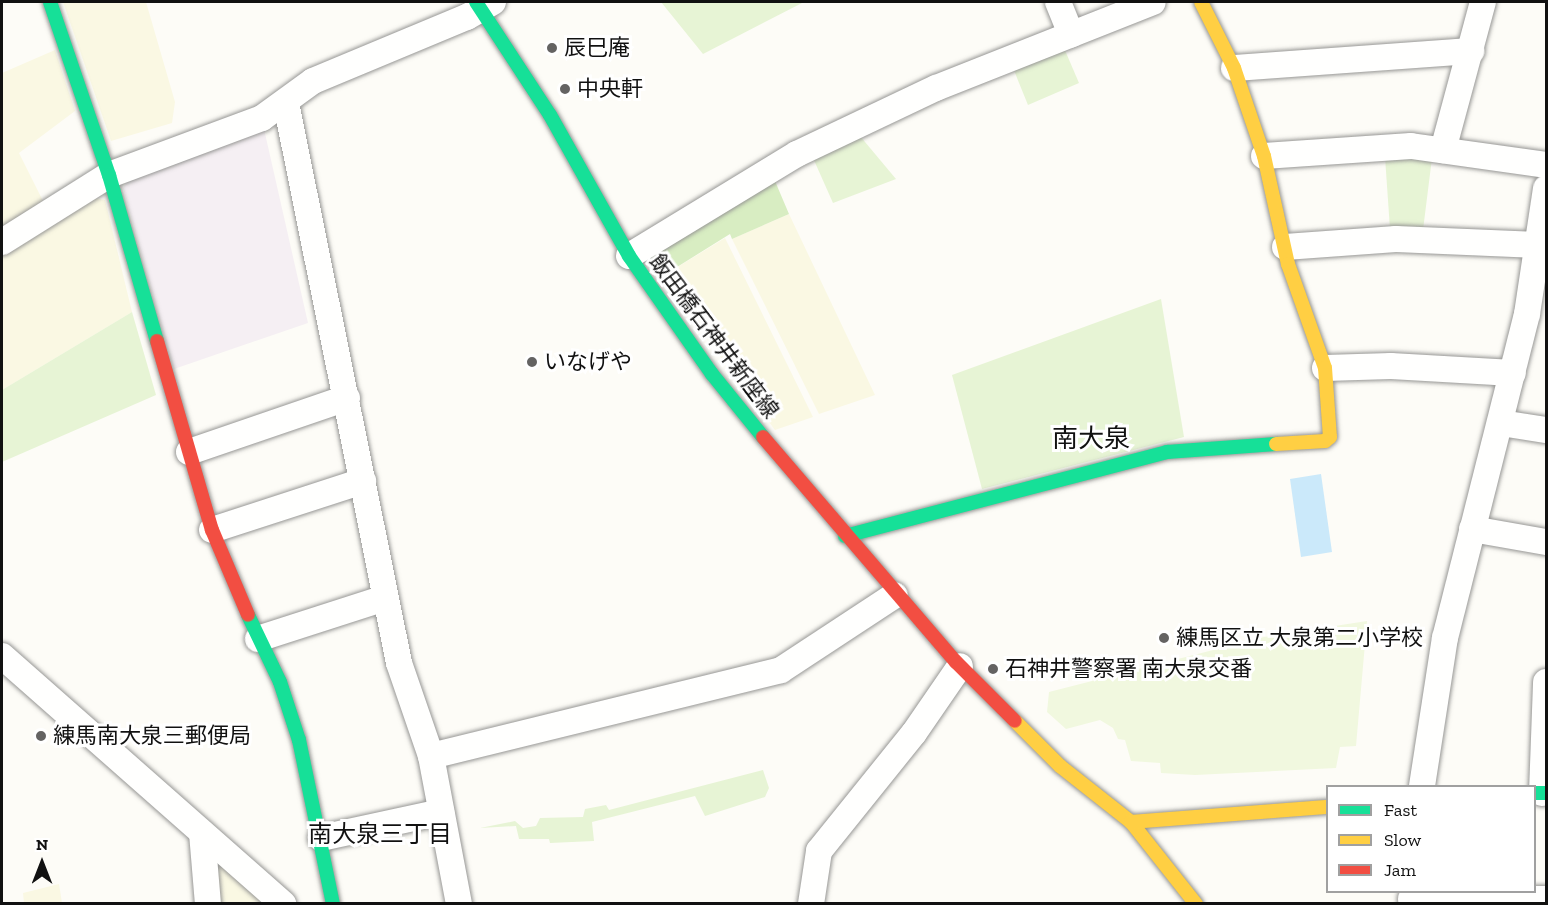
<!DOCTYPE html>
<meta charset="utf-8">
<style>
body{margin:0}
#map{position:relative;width:1548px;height:905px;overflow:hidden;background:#fdfcf7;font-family:"Zilla Slab","Noto Sans JP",serif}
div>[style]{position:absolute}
.industrial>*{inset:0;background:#f5eff3}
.farmland>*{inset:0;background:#faf8e3}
.green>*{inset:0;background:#e7f4d5}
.forest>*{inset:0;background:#d8edc2}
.pitch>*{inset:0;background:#f1f8df}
.water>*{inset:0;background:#cbe9fa}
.roads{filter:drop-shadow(0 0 2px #979795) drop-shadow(0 0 2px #979795)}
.street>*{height:26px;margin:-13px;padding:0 13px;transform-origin:13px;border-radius:13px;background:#fffffe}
.fast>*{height:14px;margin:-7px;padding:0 7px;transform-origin:7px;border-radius:7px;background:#16e098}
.slow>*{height:14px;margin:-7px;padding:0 7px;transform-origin:7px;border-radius:7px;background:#ffcf43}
.jam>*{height:14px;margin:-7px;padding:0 7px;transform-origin:7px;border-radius:7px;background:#f24e42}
.dots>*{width:16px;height:16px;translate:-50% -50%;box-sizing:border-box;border:3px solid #fff;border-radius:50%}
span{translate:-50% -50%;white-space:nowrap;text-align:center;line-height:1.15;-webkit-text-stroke:6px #fff;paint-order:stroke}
.poi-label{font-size:22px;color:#111}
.left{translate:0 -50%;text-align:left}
.street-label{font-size:22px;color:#111}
.neighbourhood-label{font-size:24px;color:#111}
.quarter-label{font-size:26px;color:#111}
.frame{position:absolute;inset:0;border:3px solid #111;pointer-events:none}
.legend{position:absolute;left:1326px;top:785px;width:210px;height:108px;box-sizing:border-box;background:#fff;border:2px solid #a0a0a0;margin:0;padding:8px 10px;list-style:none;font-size:18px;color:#111}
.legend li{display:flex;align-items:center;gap:12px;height:30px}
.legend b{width:30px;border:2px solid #a0a0a0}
.north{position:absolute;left:12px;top:833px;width:60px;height:60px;-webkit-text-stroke:4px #fff;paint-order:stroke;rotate:0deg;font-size:16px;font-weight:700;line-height:24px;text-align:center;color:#111}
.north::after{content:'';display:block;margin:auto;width:21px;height:27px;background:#111;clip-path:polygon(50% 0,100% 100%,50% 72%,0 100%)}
</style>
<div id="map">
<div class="industrial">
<i style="clip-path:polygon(264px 129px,308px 323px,174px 369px,123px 188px,128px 180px)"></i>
</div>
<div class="farmland">
<i style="clip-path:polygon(63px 2px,146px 2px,175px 102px,172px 123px,111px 141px)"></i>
<i style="clip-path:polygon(55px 50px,75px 111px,19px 153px,44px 203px,2px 229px,2px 73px)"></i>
<i style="clip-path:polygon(96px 198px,105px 200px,132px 312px,2px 390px,2px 255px)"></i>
<i style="clip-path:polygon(789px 214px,875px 395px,819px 414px,732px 239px)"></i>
<i style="clip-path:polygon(725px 238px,813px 417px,775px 430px,661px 277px)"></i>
<i style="clip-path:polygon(222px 860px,264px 903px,218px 903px,214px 863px)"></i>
<i style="clip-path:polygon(59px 884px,62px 903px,24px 903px,23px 893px)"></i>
</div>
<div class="green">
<i style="clip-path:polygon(661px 2px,804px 2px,703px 54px)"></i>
<i style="clip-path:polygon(1064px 48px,1079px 83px,1028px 105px,1013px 68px)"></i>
<i style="clip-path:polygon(860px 136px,896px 179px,833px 203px,813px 158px)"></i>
<i style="clip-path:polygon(1385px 157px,1432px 158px,1423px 230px,1390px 229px)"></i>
<i style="clip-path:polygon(1161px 299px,1184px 437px,982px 489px,952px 375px)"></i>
<i style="clip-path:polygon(132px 312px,156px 395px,2px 462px,2px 390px)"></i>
<i style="clip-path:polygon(763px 770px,769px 788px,765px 797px,705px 816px,695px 796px,592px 822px,594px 841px,550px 843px,549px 839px,519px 839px,516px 826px,480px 828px,515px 821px,523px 828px,536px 826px,540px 818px,583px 817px,585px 809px,606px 805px,609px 810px)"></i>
</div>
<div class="forest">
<i style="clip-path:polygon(772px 174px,789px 214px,732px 239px,730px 234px,661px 277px,644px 256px)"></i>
</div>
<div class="pitch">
<i style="clip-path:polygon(1367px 621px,1356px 746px,1340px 747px,1336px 768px,1195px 775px,1161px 773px,1160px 763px,1131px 761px,1125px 740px,1118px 739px,1113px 728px,1100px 720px,1066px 729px,1047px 712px,1049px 692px,1264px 637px)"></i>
</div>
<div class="water">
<i style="clip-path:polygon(1321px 474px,1332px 552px,1301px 557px,1290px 479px)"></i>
</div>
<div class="roads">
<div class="street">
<i style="left:1058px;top:2px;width:35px;rotate:68deg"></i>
<i style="left:1234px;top:68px;width:238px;rotate:-4.1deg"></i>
<i style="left:286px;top:103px;width:571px;rotate:78.59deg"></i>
<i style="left:399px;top:663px;width:98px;rotate:71deg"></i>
<i style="left:431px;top:756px;width:151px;rotate:79.3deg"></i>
<i style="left:1443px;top:150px;width:153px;rotate:-74.9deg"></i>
<i style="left:1264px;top:156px;width:147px;rotate:-3.9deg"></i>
<i style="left:1411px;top:146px;width:136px;rotate:8deg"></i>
<i style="left:2px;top:242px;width:126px;rotate:-32.1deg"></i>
<i style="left:109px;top:175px;width:163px;rotate:-20.4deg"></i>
<i style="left:262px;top:118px;width:63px;rotate:-36deg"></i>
<i style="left:313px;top:81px;width:167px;rotate:-22.6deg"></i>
<i style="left:467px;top:17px;width:30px;rotate:-30deg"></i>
<i style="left:1285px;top:247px;width:111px;rotate:-4.1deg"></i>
<i style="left:1396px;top:239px;width:142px;rotate:2.4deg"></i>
<i style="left:629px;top:256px;width:197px;rotate:-31.3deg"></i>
<i style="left:797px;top:154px;width:154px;rotate:-25.4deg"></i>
<i style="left:936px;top:88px;width:233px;rotate:-21.6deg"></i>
<i style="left:1325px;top:368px;width:66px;rotate:-1.7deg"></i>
<i style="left:1391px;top:366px;width:122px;rotate:3.3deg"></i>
<i style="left:1501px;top:423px;width:46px;rotate:8.8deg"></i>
<i style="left:189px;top:452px;width:167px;rotate:-18.9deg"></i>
<i style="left:1472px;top:529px;width:75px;rotate:10deg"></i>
<i style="left:212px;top:530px;width:159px;rotate:-18deg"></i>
<i style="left:258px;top:639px;width:133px;rotate:-17.9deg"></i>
<i style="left:2px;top:656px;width:375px;rotate:41.4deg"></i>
<i style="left:431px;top:756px;width:360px;rotate:-13.8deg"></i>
<i style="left:781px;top:670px;width:136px;rotate:-33.3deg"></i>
<i style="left:1422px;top:786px;width:150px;rotate:-81.2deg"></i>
<i style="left:1445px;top:638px;width:334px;rotate:-75.8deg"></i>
<i style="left:1527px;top:314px;width:127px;rotate:-81.4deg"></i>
<i style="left:1542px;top:793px;width:111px;rotate:-87.9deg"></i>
<i style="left:202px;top:833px;width:71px;rotate:85.2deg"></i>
<i style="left:321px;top:838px;width:123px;rotate:-12.2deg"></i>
<i style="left:1411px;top:899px;width:135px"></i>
<i style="left:811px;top:904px;width:54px;rotate:-81.4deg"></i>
<i style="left:819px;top:851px;width:151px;rotate:-51.2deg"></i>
<i style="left:914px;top:733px;width:81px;rotate:-55.5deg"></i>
</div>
<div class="fast">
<i style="left:50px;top:2px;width:183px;rotate:71.2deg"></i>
<i style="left:109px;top:175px;width:173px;rotate:73.9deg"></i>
<i style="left:476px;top:2px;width:135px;rotate:56.8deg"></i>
<i style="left:550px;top:115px;width:162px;rotate:60.7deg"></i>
<i style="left:629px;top:256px;width:144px;rotate:54.9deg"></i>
<i style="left:712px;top:374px;width:81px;rotate:51deg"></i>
<i style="left:845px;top:536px;width:333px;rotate:-14.6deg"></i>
<i style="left:1167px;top:452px;width:109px;rotate:-4.2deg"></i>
<i style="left:248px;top:615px;width:74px;rotate:64.5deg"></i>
<i style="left:280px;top:682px;width:61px;rotate:71.9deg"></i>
<i style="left:299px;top:740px;width:167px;rotate:78.3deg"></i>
<i style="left:1534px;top:793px;width:12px"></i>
</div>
<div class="slow">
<i style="left:1201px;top:2px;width:74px;rotate:63.4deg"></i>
<i style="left:1234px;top:68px;width:93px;rotate:71.2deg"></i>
<i style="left:1264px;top:156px;width:111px;rotate:77.5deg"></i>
<i style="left:1288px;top:264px;width:110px;rotate:70.4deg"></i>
<i style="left:1325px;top:368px;width:69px;rotate:85.9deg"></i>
<i style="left:1330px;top:437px;width:6px;rotate:141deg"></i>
<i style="left:1325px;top:441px;width:49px;rotate:176.5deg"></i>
<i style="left:1015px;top:721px;width:64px;rotate:45deg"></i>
<i style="left:1060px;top:766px;width:90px;rotate:38.3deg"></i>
<i style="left:1131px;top:822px;width:105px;rotate:51.6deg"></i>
<i style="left:1131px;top:822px;width:198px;rotate:-4.4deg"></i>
</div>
<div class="jam">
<i style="left:157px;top:341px;width:197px;rotate:73.8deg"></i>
<i style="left:212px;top:530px;width:92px;rotate:67deg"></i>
<i style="left:763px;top:437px;width:296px;rotate:49.4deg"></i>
<i style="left:956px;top:662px;width:83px;rotate:45deg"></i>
</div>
</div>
<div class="dots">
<i style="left:552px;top:48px;background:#646362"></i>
<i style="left:565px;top:89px;background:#646362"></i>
<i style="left:532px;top:362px;background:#646362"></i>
<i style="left:1164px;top:638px;background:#646362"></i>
<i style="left:993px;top:669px;background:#646362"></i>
<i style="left:41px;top:736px;background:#646362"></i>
</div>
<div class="poi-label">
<span class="left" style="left:564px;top:48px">辰巳庵</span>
<span class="left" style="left:577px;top:89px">中央軒</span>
<span class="left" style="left:544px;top:362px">いなげや</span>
<span class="left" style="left:1176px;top:638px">練馬区立 大泉第二小学校</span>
<span class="left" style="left:1005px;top:669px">石神井警察署 南大泉交番</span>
<span class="left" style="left:53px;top:736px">練馬南大泉三郵便局</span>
</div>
<div class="street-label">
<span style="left:714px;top:336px;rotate:53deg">飯田橋石神井新座線</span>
</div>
<div class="neighbourhood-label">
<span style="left:380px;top:834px">南大泉三丁目</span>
</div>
<div class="quarter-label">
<span style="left:1091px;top:439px">南大泉</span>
</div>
<div class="frame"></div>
<ul class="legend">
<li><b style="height:8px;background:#16e098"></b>Fast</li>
<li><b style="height:8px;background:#ffcf43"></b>Slow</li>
<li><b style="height:8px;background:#f24e42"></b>Jam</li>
</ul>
<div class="north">N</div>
</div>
